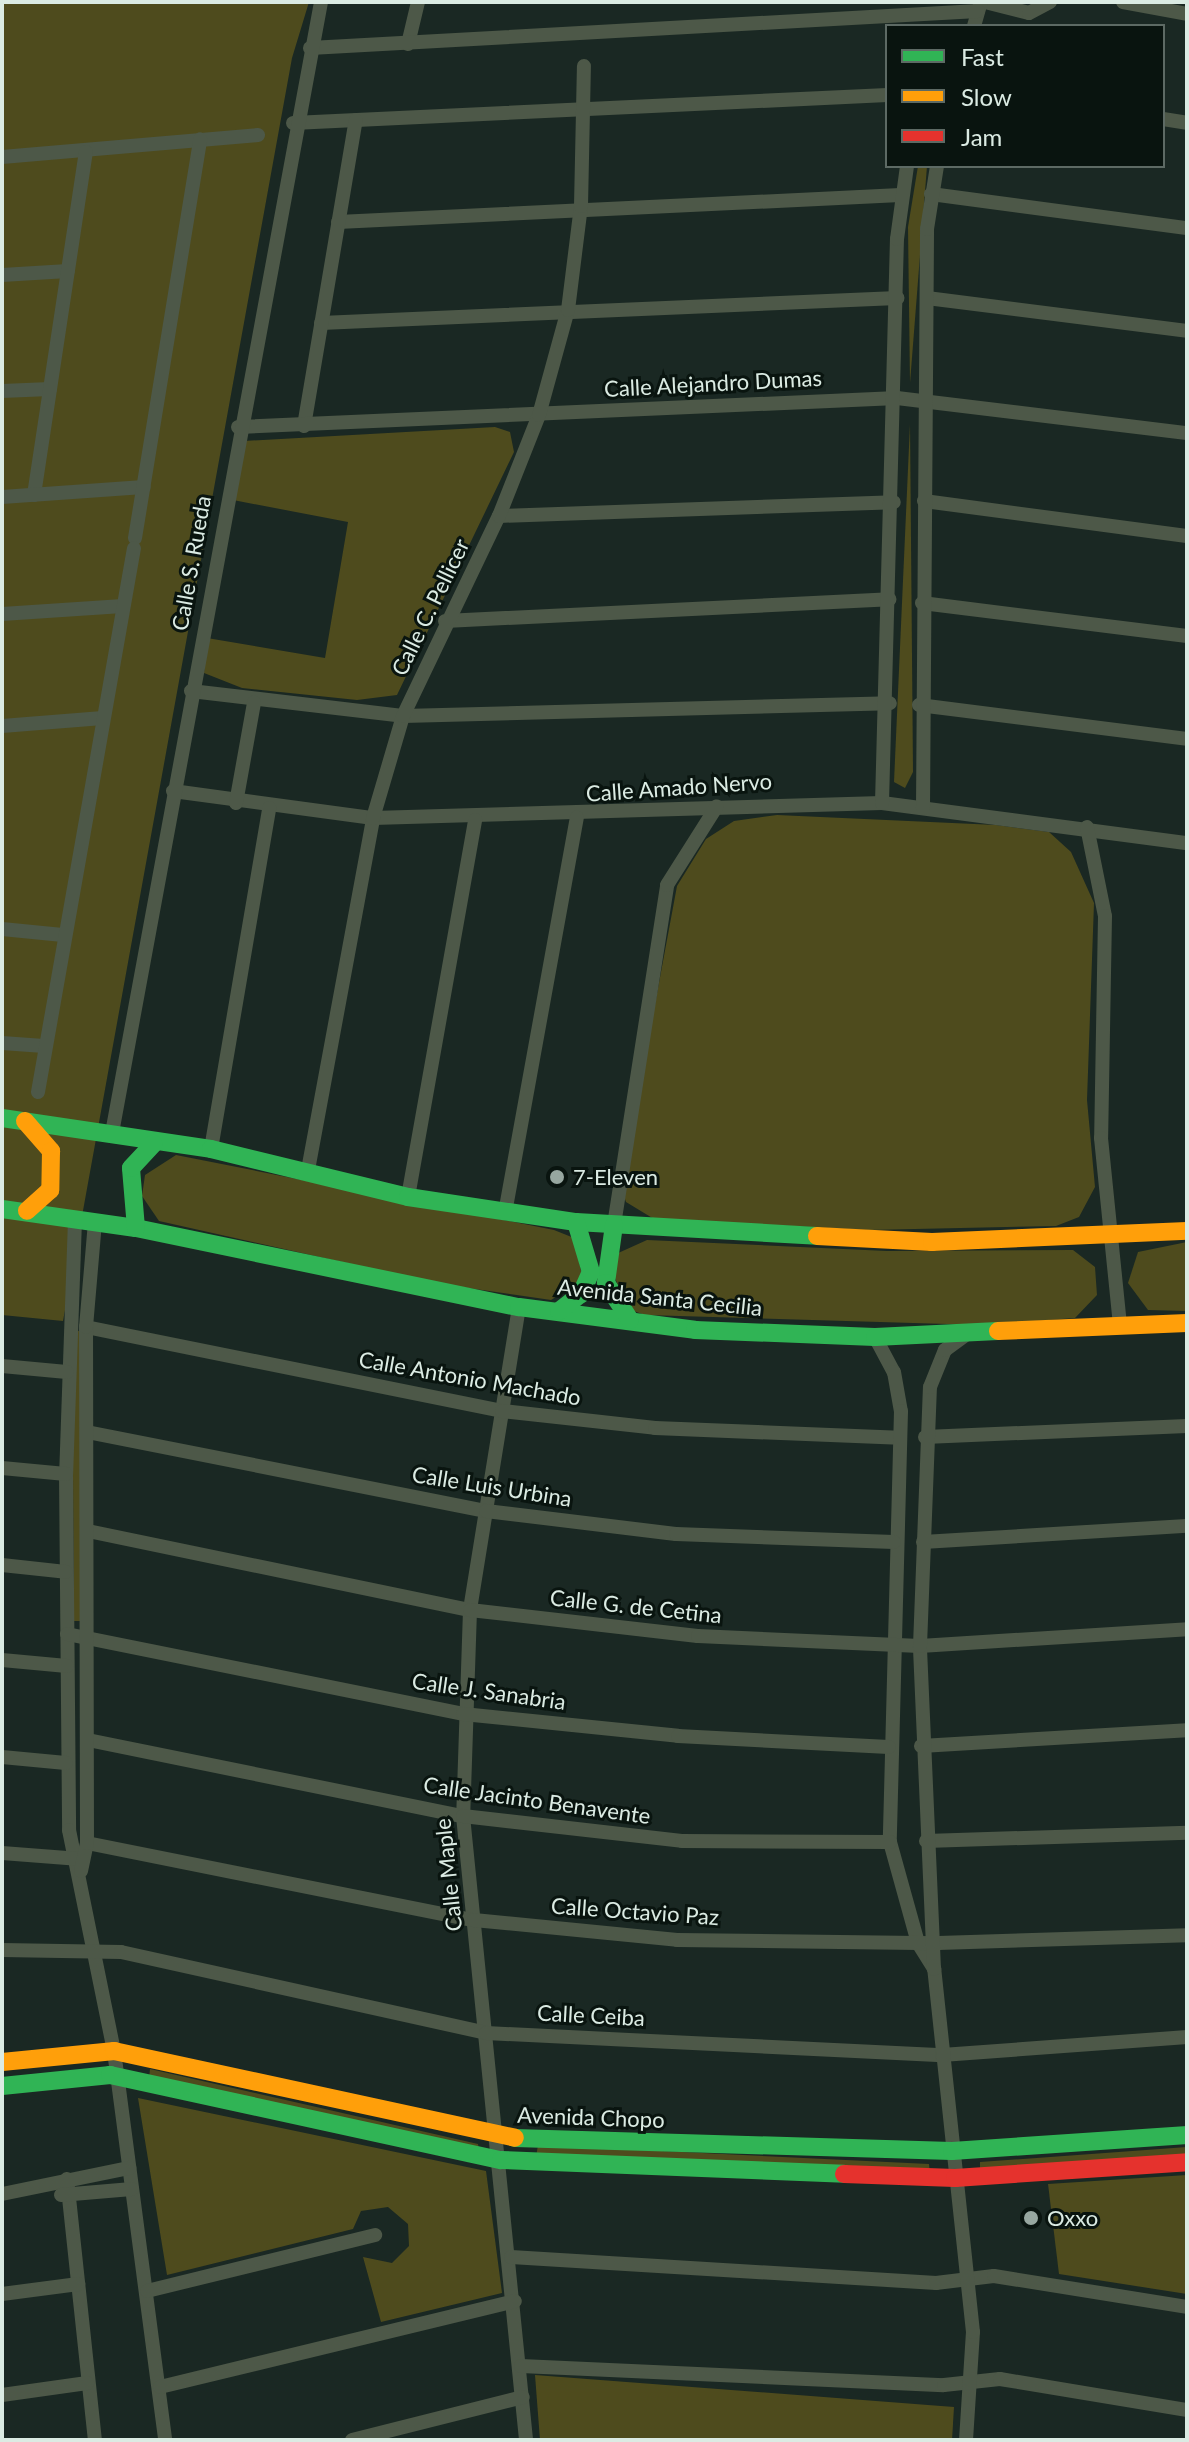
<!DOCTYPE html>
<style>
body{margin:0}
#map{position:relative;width:1189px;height:2442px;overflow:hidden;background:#1a2823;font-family:Lato,sans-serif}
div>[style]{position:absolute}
.green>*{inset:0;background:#4e4b1d}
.street>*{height:14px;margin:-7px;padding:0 7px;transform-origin:7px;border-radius:7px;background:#4d5848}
.fast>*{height:18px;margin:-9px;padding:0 9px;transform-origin:9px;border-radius:9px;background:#30b455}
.slow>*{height:18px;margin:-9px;padding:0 9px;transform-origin:9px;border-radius:9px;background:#ff9f0a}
.jam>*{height:18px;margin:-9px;padding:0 9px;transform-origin:9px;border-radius:9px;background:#e5322d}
.dots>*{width:22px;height:22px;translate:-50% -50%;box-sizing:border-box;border:4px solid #09140f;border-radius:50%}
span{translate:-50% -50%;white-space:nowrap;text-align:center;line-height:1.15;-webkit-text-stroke:6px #09140f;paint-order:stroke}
.street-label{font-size:22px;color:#dbebe3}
.poi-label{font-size:22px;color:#dbebe3}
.left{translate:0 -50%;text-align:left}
.frame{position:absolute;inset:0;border:4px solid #dbebe3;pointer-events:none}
.legend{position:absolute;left:885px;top:24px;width:280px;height:144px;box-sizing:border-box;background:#09140f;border:2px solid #5d6a64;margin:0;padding:10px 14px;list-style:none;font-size:24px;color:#dbebe3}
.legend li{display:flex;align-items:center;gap:16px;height:40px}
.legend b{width:40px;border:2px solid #5d6a64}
</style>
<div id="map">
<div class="green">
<i style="clip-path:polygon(2px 2px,309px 2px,292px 58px,63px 1321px,2px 1315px)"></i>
<i style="clip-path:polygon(918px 166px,927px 166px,910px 383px,908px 227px)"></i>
<i style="clip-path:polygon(910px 424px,913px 772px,905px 788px,894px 782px)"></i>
<i style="clip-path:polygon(495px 427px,510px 432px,514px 452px,397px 695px,357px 700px,242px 688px,204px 673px,207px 638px,325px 658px,348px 522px,233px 500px,244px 441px)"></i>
<i style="clip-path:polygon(777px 815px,996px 825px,1049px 832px,1071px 852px,1094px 903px,1087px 1100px,1095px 1187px,1079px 1217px,1056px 1226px,869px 1230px,654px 1219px,626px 1202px,621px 1187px,677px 886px,706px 839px,734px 821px)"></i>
<i style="clip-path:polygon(176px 1155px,554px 1230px,574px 1238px,583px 1280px,551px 1300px,440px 1284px,159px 1221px,142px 1196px,145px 1175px)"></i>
<i style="clip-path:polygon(647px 1240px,887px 1251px,1073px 1250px,1095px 1267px,1097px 1295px,1075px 1318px,981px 1325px,645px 1315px,628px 1309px,610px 1266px,616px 1254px)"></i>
<i style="clip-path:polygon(1187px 1242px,1187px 1311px,1148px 1310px,1128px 1283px,1138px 1252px)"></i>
<i style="clip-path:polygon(72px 1331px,81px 1331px,80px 1621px,74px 1621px)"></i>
<i style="clip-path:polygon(150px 2069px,478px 2144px,480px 2155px,149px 2079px)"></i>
<i style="clip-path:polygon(138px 2098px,486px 2171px,502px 2293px,381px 2322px,363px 2257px,392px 2263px,409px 2246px,408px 2224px,388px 2207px,361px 2211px,353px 2229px,167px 2275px)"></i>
<i style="clip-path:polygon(538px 2145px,929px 2164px,930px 2175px,536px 2157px)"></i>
<i style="clip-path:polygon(1187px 2147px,1187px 2158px,980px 2173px,980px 2162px)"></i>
<i style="clip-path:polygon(1187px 2175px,1187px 2294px,1059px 2274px,1048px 2184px)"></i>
<i style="clip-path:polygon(535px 2375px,954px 2407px,952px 2440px,540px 2440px)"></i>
</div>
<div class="street">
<i style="left:985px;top:2px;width:45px;rotate:14deg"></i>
<i style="left:1029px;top:13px;width:24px;rotate:-28deg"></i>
<i style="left:1123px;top:2px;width:65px;rotate:10.6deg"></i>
<i style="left:974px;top:26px;width:25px;rotate:-74deg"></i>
<i style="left:408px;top:44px;width:43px;rotate:-76.6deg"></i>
<i style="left:310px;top:48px;width:669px;rotate:-3.17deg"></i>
<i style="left:1163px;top:119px;width:24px;rotate:9deg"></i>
<i style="left:293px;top:123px;width:595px;rotate:-2.7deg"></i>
<i style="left:2px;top:157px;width:257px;rotate:-4.9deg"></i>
<i style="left:931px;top:194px;width:258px;rotate:7.6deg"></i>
<i style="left:338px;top:222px;width:563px;rotate:-2.75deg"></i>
<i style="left:2px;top:275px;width:66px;rotate:-3.5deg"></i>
<i style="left:927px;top:298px;width:262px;rotate:7.2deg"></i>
<i style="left:321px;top:323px;width:577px;rotate:-2.49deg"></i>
<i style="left:2px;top:391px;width:48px;rotate:-2.4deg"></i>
<i style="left:304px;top:426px;width:310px;rotate:-80.4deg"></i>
<i style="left:238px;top:427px;width:660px;rotate:-2.52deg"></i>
<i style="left:897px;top:398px;width:292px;rotate:6.9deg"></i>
<i style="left:34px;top:495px;width:347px;rotate:-81.4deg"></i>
<i style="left:2px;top:497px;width:142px;rotate:-4deg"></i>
<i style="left:924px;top:501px;width:265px;rotate:7.6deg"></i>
<i style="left:499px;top:516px;width:395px;rotate:-2deg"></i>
<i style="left:135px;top:538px;width:404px;rotate:-80.7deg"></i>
<i style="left:922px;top:603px;width:267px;rotate:7.1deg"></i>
<i style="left:2px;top:614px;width:121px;rotate:-3.8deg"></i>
<i style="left:445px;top:621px;width:445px;rotate:-2.8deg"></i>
<i style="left:191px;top:691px;width:213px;rotate:6.7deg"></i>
<i style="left:403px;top:716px;width:487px;rotate:-1.5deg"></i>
<i style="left:919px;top:705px;width:270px;rotate:7.2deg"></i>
<i style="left:2px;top:726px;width:101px;rotate:-4.5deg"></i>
<i style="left:173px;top:791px;width:202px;rotate:7.7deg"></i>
<i style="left:373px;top:818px;width:509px;rotate:-1.69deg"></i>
<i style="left:882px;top:803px;width:308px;rotate:7.5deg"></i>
<i style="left:236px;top:803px;width:102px;rotate:-79.8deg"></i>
<i style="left:882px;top:803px;width:564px;rotate:-88.48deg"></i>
<i style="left:897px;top:239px;width:74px;rotate:-82.2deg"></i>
<i style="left:923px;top:808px;width:579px;rotate:-89.6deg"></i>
<i style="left:927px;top:229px;width:64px;rotate:-81deg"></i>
<i style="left:1087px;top:827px;width:91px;rotate:78.6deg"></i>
<i style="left:1105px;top:916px;width:222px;rotate:91deg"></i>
<i style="left:1101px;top:1138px;width:187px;rotate:84.2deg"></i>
<i style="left:2px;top:929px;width:61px;rotate:5.6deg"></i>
<i style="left:2px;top:1043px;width:42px;rotate:4.1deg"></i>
<i style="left:38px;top:1092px;width:552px;rotate:-79.99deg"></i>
<i style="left:112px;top:1133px;width:1150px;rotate:-79.53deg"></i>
<i style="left:211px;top:1149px;width:346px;rotate:-80.3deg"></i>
<i style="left:308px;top:1170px;width:358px;rotate:-79.5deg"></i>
<i style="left:373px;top:818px;width:106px;rotate:-73.6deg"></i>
<i style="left:403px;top:716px;width:222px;rotate:-64.4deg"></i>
<i style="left:499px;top:516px;width:109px;rotate:-68.4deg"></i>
<i style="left:539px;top:415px;width:109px;rotate:-74.6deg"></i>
<i style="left:568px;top:310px;width:105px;rotate:-82.9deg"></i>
<i style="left:581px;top:206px;width:140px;rotate:-88.8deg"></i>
<i style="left:408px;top:1197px;width:383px;rotate:-79.9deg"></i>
<i style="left:505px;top:1213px;width:402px;rotate:-79.7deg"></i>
<i style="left:75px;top:1220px;width:254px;rotate:92deg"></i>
<i style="left:66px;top:1474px;width:356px;rotate:89.5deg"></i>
<i style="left:69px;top:1830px;width:226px;rotate:78.5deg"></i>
<i style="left:114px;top:2051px;width:392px;rotate:82.5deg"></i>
<i style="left:614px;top:1225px;width:344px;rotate:-81.1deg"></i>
<i style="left:667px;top:885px;width:93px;rotate:-57.7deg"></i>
<i style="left:519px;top:1307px;width:307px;rotate:99.2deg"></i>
<i style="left:470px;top:1610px;width:206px;rotate:91.9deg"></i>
<i style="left:463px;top:1816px;width:627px;rotate:84.23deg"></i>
<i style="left:86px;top:1327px;width:424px;rotate:11.4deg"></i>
<i style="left:502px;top:1411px;width:154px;rotate:6.3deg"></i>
<i style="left:655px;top:1428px;width:244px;rotate:2.3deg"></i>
<i style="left:875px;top:1337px;width:40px;rotate:62deg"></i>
<i style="left:894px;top:1372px;width:40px;rotate:80deg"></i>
<i style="left:901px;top:1411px;width:431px;rotate:91.5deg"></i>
<i style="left:890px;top:1842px;width:105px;rotate:74.5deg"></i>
<i style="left:918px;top:1943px;width:31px;rotate:58deg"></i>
<i style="left:2px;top:1366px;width:65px;rotate:5.3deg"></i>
<i style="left:87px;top:1432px;width:407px;rotate:11.2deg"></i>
<i style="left:486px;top:1511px;width:191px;rotate:6.9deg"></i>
<i style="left:676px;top:1534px;width:218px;rotate:2.1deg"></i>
<i style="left:925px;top:1437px;width:262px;rotate:-2.4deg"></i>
<i style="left:2px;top:1468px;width:64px;rotate:5.4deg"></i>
<i style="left:88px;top:1531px;width:390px;rotate:11.7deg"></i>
<i style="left:470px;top:1610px;width:229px;rotate:6.5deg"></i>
<i style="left:698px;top:1636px;width:222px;rotate:2.6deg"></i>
<i style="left:920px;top:1646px;width:268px;rotate:-3.6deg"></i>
<i style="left:923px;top:1542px;width:264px;rotate:-3.5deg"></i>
<i style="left:2px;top:1565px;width:64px;rotate:6.2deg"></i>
<i style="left:67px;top:1634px;width:404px;rotate:11.4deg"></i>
<i style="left:463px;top:1714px;width:216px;rotate:5.8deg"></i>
<i style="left:678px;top:1736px;width:211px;rotate:3deg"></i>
<i style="left:2px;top:1660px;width:65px;rotate:5.3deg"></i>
<i style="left:88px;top:1740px;width:383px;rotate:11.5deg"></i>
<i style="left:463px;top:1816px;width:220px;rotate:6.5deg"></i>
<i style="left:682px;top:1841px;width:208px;rotate:0.3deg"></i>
<i style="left:921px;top:1746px;width:266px;rotate:-3.4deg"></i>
<i style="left:2px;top:1757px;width:64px;rotate:5.4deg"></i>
<i style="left:926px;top:1841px;width:261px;rotate:-1.8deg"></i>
<i style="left:87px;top:1843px;width:395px;rotate:11.3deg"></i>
<i style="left:474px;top:1920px;width:204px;rotate:5.6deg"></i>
<i style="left:677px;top:1940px;width:261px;rotate:0.7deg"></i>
<i style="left:938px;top:1943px;width:249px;rotate:-1.8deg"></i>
<i style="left:2px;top:1853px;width:78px;rotate:4.4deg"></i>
<i style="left:81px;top:1871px;width:29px;rotate:-78deg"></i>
<i style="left:87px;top:1843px;width:516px;rotate:-90.11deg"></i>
<i style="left:86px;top:1327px;width:104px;rotate:-85.1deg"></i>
<i style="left:2px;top:1950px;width:119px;rotate:1deg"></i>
<i style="left:121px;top:1952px;width:374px;rotate:12.5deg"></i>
<i style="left:486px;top:2033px;width:457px;rotate:2.8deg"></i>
<i style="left:942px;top:2055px;width:246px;rotate:-4.2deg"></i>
<i style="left:67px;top:2179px;width:262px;rotate:83.9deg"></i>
<i style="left:2px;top:2194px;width:130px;rotate:-11.6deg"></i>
<i style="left:61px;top:2195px;width:71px;rotate:-4.8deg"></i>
<i style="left:511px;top:2257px;width:426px;rotate:3.5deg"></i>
<i style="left:936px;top:2283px;width:58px;rotate:-6.9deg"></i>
<i style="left:994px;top:2276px;width:195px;rotate:9.1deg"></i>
<i style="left:147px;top:2291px;width:235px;rotate:-13.8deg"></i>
<i style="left:2px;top:2294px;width:77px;rotate:-7.5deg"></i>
<i style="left:521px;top:2366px;width:423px;rotate:2.6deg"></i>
<i style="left:944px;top:2385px;width:56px;rotate:-6.1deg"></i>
<i style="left:1000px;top:2379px;width:190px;rotate:9.4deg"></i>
<i style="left:160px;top:2387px;width:365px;rotate:-13.6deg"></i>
<i style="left:2px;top:2395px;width:86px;rotate:-8deg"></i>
<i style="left:352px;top:2440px;width:176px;rotate:-14.1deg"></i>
<i style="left:966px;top:2440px;width:108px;rotate:-86.3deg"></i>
<i style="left:973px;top:2332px;width:365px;rotate:-96.1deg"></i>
<i style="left:934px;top:1969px;width:323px;rotate:-92.5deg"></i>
<i style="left:920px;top:1646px;width:259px;rotate:-87.8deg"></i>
<i style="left:930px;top:1387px;width:40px;rotate:-68deg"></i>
<i style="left:945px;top:1350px;width:27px;rotate:-36deg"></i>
</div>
<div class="fast">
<i style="left:2px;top:1118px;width:211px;rotate:8.4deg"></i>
<i style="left:211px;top:1149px;width:203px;rotate:13.7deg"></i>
<i style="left:408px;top:1197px;width:170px;rotate:8.5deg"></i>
<i style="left:576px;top:1222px;width:241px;rotate:3.3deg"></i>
<i style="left:2px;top:1209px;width:135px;rotate:8.1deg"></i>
<i style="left:136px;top:1228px;width:391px;rotate:11.7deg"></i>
<i style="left:519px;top:1307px;width:177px;rotate:7.4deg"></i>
<i style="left:695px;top:1330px;width:180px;rotate:2.2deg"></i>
<i style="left:875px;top:1337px;width:123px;rotate:-2.8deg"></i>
<i style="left:614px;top:1225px;width:59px;rotate:97.9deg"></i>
<i style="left:606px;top:1283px;width:44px;rotate:57deg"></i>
<i style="left:136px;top:1228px;width:60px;rotate:-94.8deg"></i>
<i style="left:131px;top:1168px;width:33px;rotate:-47deg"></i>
<i style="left:559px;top:1311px;width:28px;rotate:-38deg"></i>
<i style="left:581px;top:1294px;width:24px;rotate:-66deg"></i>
<i style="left:591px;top:1272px;width:52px;rotate:-106.7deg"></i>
<i style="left:2px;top:2086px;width:109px;rotate:-5.8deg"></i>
<i style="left:110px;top:2075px;width:400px;rotate:12.3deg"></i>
<i style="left:501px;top:2160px;width:343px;rotate:2.3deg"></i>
<i style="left:515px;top:2138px;width:437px;rotate:1.7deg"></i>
<i style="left:952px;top:2151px;width:236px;rotate:-3.9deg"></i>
</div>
<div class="slow">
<i style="left:25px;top:1121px;width:40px;rotate:49deg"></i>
<i style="left:51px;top:1151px;width:39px;rotate:91deg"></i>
<i style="left:50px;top:1190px;width:31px;rotate:138deg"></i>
<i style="left:817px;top:1236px;width:115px;rotate:3deg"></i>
<i style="left:932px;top:1242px;width:255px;rotate:-2.5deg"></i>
<i style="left:998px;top:1331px;width:189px;rotate:-2.4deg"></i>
<i style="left:2px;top:2062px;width:113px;rotate:-5.6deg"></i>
<i style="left:114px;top:2051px;width:410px;rotate:12.2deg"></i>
</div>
<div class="jam">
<i style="left:844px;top:2174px;width:111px;rotate:2.1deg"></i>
<i style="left:955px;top:2178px;width:233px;rotate:-3.9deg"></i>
</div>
<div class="dots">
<i style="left:557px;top:1177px;background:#97a7a0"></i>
<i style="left:1031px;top:2218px;background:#97a7a0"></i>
</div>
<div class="street-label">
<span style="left:713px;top:383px;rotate:-3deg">Calle Alejandro Dumas</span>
<span style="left:191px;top:563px;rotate:-80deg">Calle S. Rueda</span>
<span style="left:430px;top:607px;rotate:-64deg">Calle C. Pellicer</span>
<span style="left:679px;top:787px;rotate:-4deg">Calle Amado Nervo</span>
<span style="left:660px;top:1297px;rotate:6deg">Avenida Santa Cecilia</span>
<span style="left:470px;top:1378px;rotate:10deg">Calle Antonio Machado</span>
<span style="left:492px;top:1486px;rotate:9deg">Calle Luis Urbina</span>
<span style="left:636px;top:1606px;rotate:6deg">Calle G. de Cetina</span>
<span style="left:489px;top:1691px;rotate:8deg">Calle J. Sanabria</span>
<span style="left:537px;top:1800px;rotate:8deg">Calle Jacinto Benavente</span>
<span style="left:448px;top:1875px;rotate:-96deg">Calle Maple</span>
<span style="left:635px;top:1911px;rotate:4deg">Calle Octavio Paz</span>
<span style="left:591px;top:2015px;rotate:3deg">Calle Ceiba</span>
<span style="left:591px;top:2117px;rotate:2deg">Avenida Chopo</span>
</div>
<div class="poi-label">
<span class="left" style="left:573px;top:1177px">7-Eleven</span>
<span class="left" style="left:1047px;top:2218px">Oxxo</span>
</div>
<div class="frame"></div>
<ul class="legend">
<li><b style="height:10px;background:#30b455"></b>Fast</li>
<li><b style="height:10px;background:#ff9f0a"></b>Slow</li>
<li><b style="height:10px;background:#e5322d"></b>Jam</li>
</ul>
</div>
